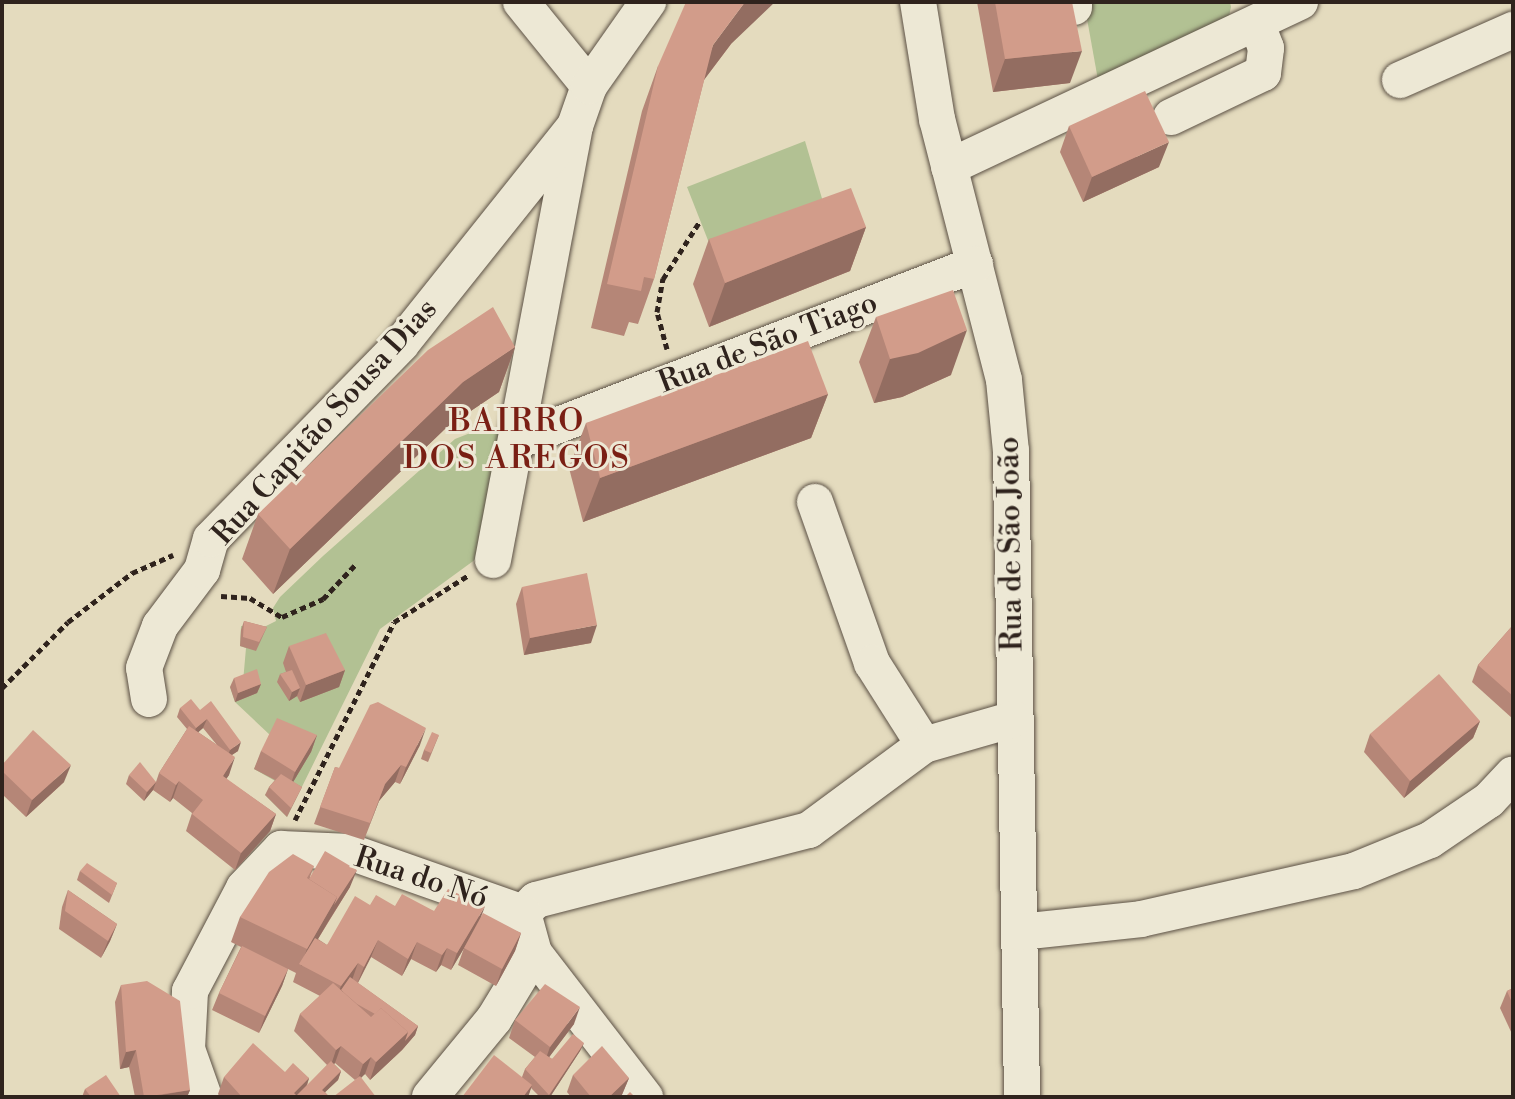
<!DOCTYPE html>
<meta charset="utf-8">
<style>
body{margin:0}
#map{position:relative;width:1515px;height:1099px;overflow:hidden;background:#e4dbbe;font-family:"Libre Bodoni",serif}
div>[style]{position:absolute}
.green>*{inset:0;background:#b2c193}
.path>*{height:5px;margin-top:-2.5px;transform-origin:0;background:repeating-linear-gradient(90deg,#2f231d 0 6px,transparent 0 10px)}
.roads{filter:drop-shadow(0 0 2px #5c5145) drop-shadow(0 0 2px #5c5145)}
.minor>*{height:36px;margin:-18px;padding:0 18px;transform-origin:18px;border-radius:18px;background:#ede8d5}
.wall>*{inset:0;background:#b58677}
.shaded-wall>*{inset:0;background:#936d61}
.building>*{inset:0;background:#d29c8a}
span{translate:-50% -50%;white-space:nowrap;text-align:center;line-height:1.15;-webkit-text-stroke:6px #ede8d5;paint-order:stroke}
.street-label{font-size:30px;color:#2f231d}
.neighbourhood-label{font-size:32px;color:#7a1f14;letter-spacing:2px}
.frame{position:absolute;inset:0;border:4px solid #2f231d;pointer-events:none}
</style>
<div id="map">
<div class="green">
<i style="clip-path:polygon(1084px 2px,1230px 2px,1231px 7px,1229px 16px,1098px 80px)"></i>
<i style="clip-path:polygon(805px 141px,826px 212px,713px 253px,687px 187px)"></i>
<i style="clip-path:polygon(488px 426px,500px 431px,476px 559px,380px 629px,287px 817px,265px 795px,277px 782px,254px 769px,270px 735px,235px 702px,230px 687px,243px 682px,246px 648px,240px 646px,241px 626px,262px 628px,276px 621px,273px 608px,280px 597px,323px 556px,455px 439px)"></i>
</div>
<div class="path">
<i style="left:667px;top:349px;width:38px;rotate:-105deg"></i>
<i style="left:657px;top:312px;width:34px;rotate:-80deg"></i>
<i style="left:663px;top:279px;width:69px;rotate:-57.5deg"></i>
<i style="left:221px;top:596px;width:29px;rotate:4deg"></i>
<i style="left:250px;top:598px;width:37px;rotate:31deg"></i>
<i style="left:282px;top:617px;width:45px;rotate:-23.7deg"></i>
<i style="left:323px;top:599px;width:47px;rotate:-46.7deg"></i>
<i style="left:2px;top:688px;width:93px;rotate:-45deg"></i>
<i style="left:68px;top:622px;width:81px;rotate:-37.4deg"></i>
<i style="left:132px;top:573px;width:45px;rotate:-23.7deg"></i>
<i style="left:295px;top:820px;width:221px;rotate:-63.4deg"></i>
<i style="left:394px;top:622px;width:89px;rotate:-32.1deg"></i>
</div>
<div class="roads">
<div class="minor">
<i style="left:521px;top:2px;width:108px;rotate:51deg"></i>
<i style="left:918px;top:2px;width:119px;rotate:80.8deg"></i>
<i style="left:937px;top:119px;width:269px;rotate:75.6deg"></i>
<i style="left:1004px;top:380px;width:71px;rotate:84.4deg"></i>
<i style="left:1011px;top:451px;width:646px;rotate:89.02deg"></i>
<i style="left:1074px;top:2px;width:5px;rotate:90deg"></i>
<i style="left:1400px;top:80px;width:124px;rotate:-23.9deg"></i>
<i style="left:1171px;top:117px;width:102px;rotate:-25.6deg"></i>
<i style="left:1263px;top:73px;width:25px;rotate:-83deg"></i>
<i style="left:1266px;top:48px;width:26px;rotate:-111deg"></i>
<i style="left:949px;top:167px;width:388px;rotate:-25.2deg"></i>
<i style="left:517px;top:441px;width:491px;rotate:-21.1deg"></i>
<i style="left:815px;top:502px;width:171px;rotate:70.5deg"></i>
<i style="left:872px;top:663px;width:97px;rotate:57.6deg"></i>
<i style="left:493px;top:560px;width:437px;rotate:-79.3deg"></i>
<i style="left:149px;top:699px;width:31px;rotate:-99deg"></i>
<i style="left:144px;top:668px;width:45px;rotate:-69.1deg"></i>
<i style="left:160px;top:626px;width:70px;rotate:-53.1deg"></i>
<i style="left:202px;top:570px;width:32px;rotate:-74deg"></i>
<i style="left:211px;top:539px;width:272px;rotate:-45.7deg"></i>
<i style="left:401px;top:344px;width:279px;rotate:-51.4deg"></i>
<i style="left:575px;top:126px;width:42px;rotate:-70.7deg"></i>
<i style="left:589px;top:86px;width:103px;rotate:-54.9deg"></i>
<i style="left:523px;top:913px;width:18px;rotate:-45deg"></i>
<i style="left:536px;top:900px;width:282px;rotate:-14.4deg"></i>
<i style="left:809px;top:830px;width:143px;rotate:-36.5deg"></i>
<i style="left:924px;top:745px;width:94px;rotate:-16.1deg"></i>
<i style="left:1020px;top:932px;width:122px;rotate:-6.1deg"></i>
<i style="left:1141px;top:919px;width:218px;rotate:-12.7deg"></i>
<i style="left:1354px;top:871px;width:82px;rotate:-22.2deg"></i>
<i style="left:1430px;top:840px;width:71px;rotate:-34.1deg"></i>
<i style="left:1489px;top:800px;width:35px;rotate:-47deg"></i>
<i style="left:534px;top:953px;width:182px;rotate:52.4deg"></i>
<i style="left:204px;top:1097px;width:51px;rotate:-109.5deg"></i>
<i style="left:187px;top:1049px;width:58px;rotate:-87deg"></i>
<i style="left:190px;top:991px;width:116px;rotate:-62.3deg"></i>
<i style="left:244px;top:888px;width:54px;rotate:-46.5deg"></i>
<i style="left:281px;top:849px;width:69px;rotate:2.5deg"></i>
<i style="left:350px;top:852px;width:183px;rotate:19.4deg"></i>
<i style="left:523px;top:913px;width:41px;rotate:74.6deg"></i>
<i style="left:534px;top:953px;width:77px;rotate:121.2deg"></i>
<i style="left:494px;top:1019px;width:101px;rotate:129.4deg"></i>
</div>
</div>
<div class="wall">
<i style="clip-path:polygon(977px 2px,1072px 2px,1070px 83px,993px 92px)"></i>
<i style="clip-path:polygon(731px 44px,704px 80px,654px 279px,638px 324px,629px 322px,624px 336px,591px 328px,642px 111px,658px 66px)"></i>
<i style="clip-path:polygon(1069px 126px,1159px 167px,1083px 202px,1060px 152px)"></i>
<i style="clip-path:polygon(866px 227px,850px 271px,709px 327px,693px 284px,709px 239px)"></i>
<i style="clip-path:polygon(876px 317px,951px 375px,902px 397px,874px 403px,859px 362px)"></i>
<i style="clip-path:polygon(515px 347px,499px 392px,447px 427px,273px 594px,242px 559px,258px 514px)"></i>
<i style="clip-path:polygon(828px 394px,811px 438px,583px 522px,569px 468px,586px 423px)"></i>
<i style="clip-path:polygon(522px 587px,591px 643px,524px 655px,516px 604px)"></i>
<i style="clip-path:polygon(244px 621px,267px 627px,256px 651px,240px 646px,241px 630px)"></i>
<i style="clip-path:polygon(1513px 625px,1513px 719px,1472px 682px,1478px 665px)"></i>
<i style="clip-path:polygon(289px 646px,345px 670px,339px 687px,300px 702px,297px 696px,289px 701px,277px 682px,280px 674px,286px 672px,283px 663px)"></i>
<i style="clip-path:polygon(234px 678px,261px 684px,257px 693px,235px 702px,230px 687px)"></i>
<i style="clip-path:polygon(evenodd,180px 708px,200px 710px,238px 751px,232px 755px,229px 775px,226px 779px,276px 814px,270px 831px,235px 870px,186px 831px,192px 813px,173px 798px,170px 802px,153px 790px,144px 801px,126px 784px,129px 775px,156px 782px,159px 773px,187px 729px,177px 717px,180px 708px,203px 728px,217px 745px,198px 732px,203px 728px)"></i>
<i style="clip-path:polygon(1480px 721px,1473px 738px,1404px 798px,1364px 752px,1370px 734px)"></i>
<i style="clip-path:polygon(317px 735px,311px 752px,293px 782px,302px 787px,287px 817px,265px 795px,269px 787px,275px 780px,254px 769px,261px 751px)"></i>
<i style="clip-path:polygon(439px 735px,428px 762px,421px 759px,424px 750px)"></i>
<i style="clip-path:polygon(420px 745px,400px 784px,395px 782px,379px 801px,364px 840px,314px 824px,335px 767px,339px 768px)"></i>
<i style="clip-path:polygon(2px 765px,64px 782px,26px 817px,2px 794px)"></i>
<i style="clip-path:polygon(314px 866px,310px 877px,350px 887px,318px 939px,327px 945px,370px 905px,395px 906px,481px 917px,521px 933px,515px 951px,496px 986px,458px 965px,464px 948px,451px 970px,441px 965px,436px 972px,411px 959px,402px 976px,371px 957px,358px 983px,418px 1026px,415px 1035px,402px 1050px,370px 1080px,365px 1074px,355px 1080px,335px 1063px,334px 1064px,341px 1071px,338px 1080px,325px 1092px,329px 1097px,220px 1097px,218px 1094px,224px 1077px,285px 1072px,309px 1078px,307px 1086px,327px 1065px,294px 1031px,300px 1014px,320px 996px,293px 982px,296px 973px,288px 969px,282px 986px,259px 1033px,212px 1010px,219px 993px,241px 947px,231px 942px,240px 917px)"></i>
<i style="clip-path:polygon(80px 871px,117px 883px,109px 903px,77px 880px)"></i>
<i style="clip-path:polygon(68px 890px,117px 924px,110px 941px,101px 958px,59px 929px,62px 907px)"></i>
<i style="clip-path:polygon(121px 985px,190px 1090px,187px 1097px,135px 1097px,129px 1067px,120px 1069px,115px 1002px)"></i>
<i style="clip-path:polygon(1513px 988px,1513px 1036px,1500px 1008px,1507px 991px)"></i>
<i style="clip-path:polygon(515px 1020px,574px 1024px,549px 1057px,552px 1059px,584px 1043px,580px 1051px,550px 1097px,540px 1097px,531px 1088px,528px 1097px,462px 1097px,522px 1077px,525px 1069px,535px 1057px,509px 1038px)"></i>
<i style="clip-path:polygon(573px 1075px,629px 1078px,621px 1097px,571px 1097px,567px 1092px)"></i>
<i style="clip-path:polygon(85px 1089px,121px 1097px,82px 1097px)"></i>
</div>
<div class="shaded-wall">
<i style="clip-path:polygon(745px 2px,775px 2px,731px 44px,697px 89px,713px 45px)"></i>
<i style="clip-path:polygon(1082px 51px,1070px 83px,993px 92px,1005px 59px)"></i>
<i style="clip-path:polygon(1169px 142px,1159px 167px,1083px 202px,1092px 177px)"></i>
<i style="clip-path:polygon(866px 227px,850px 271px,709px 327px,725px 283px)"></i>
<i style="clip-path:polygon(967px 330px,951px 375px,902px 397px,874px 403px,890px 359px)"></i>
<i style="clip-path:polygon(515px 347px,499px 392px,447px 427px,273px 594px,290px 549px,463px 382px)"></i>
<i style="clip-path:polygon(828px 394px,811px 438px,583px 522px,600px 478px)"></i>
<i style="clip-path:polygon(597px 625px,591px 643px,524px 655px,530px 638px)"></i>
<i style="clip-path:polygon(345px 670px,339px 687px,300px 702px,306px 685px)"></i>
<i style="clip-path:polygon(261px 684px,257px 693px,235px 702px,238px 693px)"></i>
<i style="clip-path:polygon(300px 688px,297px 696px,289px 701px,292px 692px)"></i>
<i style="clip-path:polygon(207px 719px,203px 728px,193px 737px,196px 728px)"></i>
<i style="clip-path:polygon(1480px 721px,1473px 738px,1404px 798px,1410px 781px)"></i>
<i style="clip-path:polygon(426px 728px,420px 745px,400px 784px,406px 767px)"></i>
<i style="clip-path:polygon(317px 735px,311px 752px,289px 789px,295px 772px)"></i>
<i style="clip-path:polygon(241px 742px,238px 751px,227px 758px,230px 750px)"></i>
<i style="clip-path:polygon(235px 757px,229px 775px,216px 794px,223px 776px)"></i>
<i style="clip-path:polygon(71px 765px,64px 782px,26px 817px,32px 800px)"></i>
<i style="clip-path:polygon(401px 765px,395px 782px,379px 801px,364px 840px,385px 784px)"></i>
<i style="clip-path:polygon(179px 781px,173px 798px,170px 802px,176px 785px)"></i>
<i style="clip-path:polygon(156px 782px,153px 790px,144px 801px,147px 792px)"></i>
<i style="clip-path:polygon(276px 814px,270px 831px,235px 870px,241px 853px)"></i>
<i style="clip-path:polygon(357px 870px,350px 887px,328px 922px,302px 966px,301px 965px,307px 949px,337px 897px)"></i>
<i style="clip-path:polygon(485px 906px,479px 923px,451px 970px,457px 953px)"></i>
<i style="clip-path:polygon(117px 924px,110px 941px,101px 958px,108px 941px)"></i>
<i style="clip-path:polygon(521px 933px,515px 951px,496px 986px,502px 969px)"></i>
<i style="clip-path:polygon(378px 940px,371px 957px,357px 984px,364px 967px)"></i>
<i style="clip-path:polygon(417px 942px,411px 959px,402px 976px,408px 959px)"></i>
<i style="clip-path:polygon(447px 948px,441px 965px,436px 972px,442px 955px)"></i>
<i style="clip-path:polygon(358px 963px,352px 980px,334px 1003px,341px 986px)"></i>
<i style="clip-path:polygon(288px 969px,282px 986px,259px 1033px,265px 1016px)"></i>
<i style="clip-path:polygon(580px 1007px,574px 1024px,544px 1064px,550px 1047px)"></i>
<i style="clip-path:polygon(418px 1026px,415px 1035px,402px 1050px,370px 1080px,376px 1062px,408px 1032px)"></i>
<i style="clip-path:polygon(584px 1043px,580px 1051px,550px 1097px,548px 1097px)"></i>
<i style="clip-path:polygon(341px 1046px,335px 1063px,330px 1068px,336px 1050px)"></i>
<i style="clip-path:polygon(136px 1050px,129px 1067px,120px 1069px,126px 1052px)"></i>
<i style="clip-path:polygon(371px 1057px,365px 1074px,357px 1082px,363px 1064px)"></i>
<i style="clip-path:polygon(341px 1071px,338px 1080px,320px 1097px,322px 1090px)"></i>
<i style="clip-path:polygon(309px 1078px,303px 1096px,293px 1097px,294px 1093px)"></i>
<i style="clip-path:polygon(629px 1078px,621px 1097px,609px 1097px)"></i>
<i style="clip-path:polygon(532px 1085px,528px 1097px,523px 1097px)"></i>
<i style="clip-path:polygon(190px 1090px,187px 1097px,150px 1097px)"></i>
</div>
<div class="building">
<i style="clip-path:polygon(686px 2px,745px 2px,713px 45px,654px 279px,644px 277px,641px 291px,607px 284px,658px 66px)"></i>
<i style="clip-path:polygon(995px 2px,1072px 2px,1082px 51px,1005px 59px)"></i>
<i style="clip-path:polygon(1145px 91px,1169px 142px,1092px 177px,1069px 126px)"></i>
<i style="clip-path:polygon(851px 188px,866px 227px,725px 283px,709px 239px)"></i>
<i style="clip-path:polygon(953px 290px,967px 330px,918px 353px,890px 359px,876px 317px)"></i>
<i style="clip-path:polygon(493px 307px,515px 347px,463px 382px,290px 549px,258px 514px,428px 350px)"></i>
<i style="clip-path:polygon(808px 341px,828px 394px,600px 478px,586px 423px)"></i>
<i style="clip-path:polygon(587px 573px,597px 625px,530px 638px,522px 587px)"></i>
<i style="clip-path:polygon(244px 621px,267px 627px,259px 642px,243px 637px)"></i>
<i style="clip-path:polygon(1513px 625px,1513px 696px,1478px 665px)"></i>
<i style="clip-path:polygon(326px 633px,345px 670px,306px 685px,289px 646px)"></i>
<i style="clip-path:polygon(257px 669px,261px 684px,238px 693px,234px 678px)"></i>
<i style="clip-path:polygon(292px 670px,300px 688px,292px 692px,280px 674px)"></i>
<i style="clip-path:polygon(1439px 674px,1480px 721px,1410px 781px,1370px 734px)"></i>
<i style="clip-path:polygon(191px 699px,200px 710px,211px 701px,241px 742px,230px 750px,207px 719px,196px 728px,180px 708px)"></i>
<i style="clip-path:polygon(378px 702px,426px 728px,406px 767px,401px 765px,385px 784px,370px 823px,320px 807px,335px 767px,339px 768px,370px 705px)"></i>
<i style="clip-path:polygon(277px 718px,317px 735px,295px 772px,261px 751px)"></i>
<i style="clip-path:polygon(189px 726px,235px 757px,223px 776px,276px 814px,241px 853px,192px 814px,203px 800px,179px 781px,176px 785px,159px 773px)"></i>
<i style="clip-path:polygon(33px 730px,71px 765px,32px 800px,2px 771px,2px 765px)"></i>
<i style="clip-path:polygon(432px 732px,439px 735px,431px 753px,424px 750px)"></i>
<i style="clip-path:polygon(140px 762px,156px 782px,147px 792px,129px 775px)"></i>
<i style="clip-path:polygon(281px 774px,302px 787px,291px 808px,269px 787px)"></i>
<i style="clip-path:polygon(325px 851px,357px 870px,334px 905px,337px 897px,309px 879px)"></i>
<i style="clip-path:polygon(293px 854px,314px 866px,307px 878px,337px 897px,307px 949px,240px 917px,269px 872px)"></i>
<i style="clip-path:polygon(87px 863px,117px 883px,112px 895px,80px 871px)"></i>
<i style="clip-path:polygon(448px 889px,485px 906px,457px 953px,447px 948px,442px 955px,417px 942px,408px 959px,378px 940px,364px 967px,358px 963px,341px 986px,299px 964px,315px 938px,327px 945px,355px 896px,370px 905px,376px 895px,395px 906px,402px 894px,434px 911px)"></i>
<i style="clip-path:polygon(68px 890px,117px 924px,108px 941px,65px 911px)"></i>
<i style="clip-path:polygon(483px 913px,521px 933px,502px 969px,464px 948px)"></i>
<i style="clip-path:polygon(242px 946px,288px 969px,265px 1016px,219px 993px)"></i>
<i style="clip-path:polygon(350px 977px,418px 1026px,405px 1041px,408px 1032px,381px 1008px,375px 1014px,357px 1004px,341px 990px)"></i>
<i style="clip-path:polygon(147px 981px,180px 1001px,190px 1090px,144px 1097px,136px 1050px,126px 1052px,121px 985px)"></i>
<i style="clip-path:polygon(333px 983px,371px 1017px,381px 1008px,408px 1032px,376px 1062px,371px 1057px,363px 1064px,341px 1046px,336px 1050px,300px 1014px)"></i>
<i style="clip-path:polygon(545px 984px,580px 1007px,550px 1047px,515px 1020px)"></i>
<i style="clip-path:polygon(1513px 988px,1513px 1005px,1507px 991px)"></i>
<i style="clip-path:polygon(573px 1034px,584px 1043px,549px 1095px,525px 1069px,540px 1051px,552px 1059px)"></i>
<i style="clip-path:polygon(253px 1043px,285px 1072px,293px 1063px,309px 1078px,294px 1093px,298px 1097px,242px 1097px,224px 1077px)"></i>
<i style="clip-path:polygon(602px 1046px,629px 1078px,609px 1097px,591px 1097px,573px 1075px)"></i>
<i style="clip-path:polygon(494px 1055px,532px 1085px,523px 1097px,462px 1097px)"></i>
<i style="clip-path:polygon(331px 1061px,341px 1071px,322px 1090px,329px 1096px,298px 1097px,297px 1095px)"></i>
<i style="clip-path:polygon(106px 1075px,121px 1097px,91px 1097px,85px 1089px)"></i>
<i style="clip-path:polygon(360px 1076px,376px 1097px,333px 1097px)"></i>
<i style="clip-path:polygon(630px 1092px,635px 1097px,625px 1097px)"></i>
</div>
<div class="street-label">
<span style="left:768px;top:343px;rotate:-21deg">Rua de São Tiago</span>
<span style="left:325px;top:422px;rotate:-48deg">Rua Capitão Sousa Dias</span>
<span style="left:1011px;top:544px;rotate:-91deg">Rua de São João</span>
<span style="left:421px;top:878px;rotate:18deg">Rua do Nó</span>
</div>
<div class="neighbourhood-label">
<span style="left:517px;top:440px">BAIRRO<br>DOS AREGOS</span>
</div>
<div class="frame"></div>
</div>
